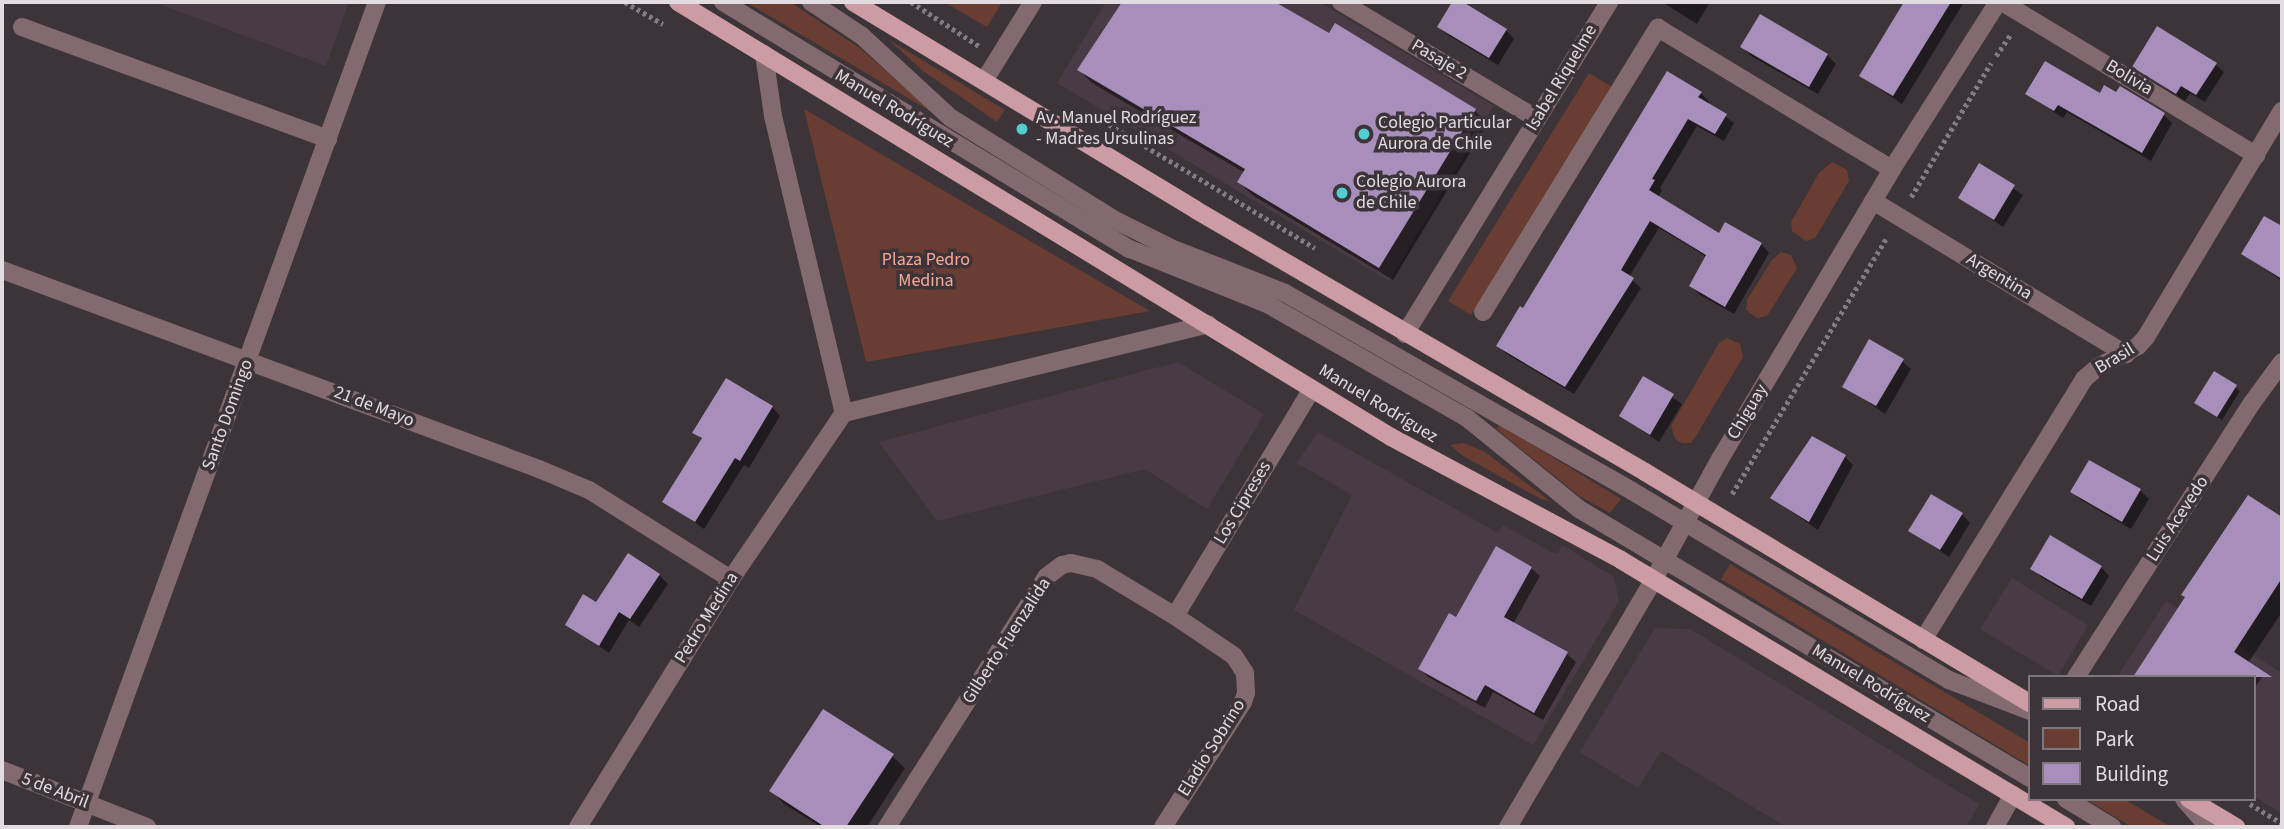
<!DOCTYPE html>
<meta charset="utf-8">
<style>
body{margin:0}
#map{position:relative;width:2284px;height:829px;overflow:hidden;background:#3c3439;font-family:"Source Sans 3",sans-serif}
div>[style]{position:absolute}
.built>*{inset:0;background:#493b45}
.green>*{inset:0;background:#6a3d32}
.shadow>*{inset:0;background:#0007}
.building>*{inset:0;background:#a88eba}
.path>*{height:4.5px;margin-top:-2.25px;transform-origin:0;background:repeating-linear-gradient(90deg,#837c81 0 3.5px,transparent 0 7px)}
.minor>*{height:18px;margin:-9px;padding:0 9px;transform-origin:9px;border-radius:9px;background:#826a6e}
.major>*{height:18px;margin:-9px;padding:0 9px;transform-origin:9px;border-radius:9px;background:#cc9ba4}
.dots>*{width:19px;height:19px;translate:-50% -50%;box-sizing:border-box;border:4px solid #3c3439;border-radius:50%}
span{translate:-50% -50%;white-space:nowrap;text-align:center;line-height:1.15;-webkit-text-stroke:7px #3c3439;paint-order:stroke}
.street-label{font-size:18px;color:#e2dce0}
.poi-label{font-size:18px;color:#e2dce0}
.left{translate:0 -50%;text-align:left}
.park-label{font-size:18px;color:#f9a994}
.frame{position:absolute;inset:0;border:4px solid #e2dce0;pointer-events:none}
.legend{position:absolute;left:2028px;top:675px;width:228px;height:126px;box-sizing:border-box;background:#3c3439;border:2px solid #7e777c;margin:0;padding:9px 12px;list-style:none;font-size:21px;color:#e2dce0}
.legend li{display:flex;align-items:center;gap:14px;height:35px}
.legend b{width:35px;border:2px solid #7e777c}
</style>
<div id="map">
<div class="built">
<i style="clip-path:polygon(154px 2px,349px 2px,326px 66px)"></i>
<i style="clip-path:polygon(1106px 2px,1319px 2px,1494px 106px,1389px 281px,1057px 83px)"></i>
<i style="clip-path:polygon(1178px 362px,1264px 414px,1207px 509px,1145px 469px,937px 521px,879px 442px)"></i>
<i style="clip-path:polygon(1318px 432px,1498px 533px,1503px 525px,1557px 555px,1562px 545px,1614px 577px,1619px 601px,1533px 745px,1294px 610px,1352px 495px,1297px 463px)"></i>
<i style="clip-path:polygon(2012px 578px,2088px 625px,2058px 676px,1980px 629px)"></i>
<i style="clip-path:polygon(2166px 601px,2282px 673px,2282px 814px,2254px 796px,2254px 677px,2117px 677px)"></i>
<i style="clip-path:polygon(1655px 628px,1690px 629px,1979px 804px,1966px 827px,1786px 827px,1661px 751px,1638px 788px,1580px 752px)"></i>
</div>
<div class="green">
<i style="clip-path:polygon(746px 2px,790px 2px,861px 49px,935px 114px)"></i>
<i style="clip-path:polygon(944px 2px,1002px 2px,987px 27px)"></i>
<i style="clip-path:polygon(889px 40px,1005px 110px,997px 122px,923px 71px)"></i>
<i style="clip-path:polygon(1589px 73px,1612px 87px,1471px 315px,1448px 301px)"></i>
<i style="clip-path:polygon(804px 109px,1150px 311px,866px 362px)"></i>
<i style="clip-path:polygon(1832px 162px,1847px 170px,1849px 181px,1815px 238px,1806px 241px,1792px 231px,1791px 222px,1819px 173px)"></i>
<i style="clip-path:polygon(1781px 252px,1791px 255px,1797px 268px,1767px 316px,1757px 318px,1746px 310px,1747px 300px,1772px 260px)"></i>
<i style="clip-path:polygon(1727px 338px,1740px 344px,1743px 357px,1696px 436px,1691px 443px,1682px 443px,1675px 439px,1671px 426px,1719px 343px)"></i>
<i style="clip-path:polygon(1500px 425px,1621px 499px,1610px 513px,1578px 495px,1496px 429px)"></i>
<i style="clip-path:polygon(1464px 443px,1485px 452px,1550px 501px,1541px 499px,1463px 456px,1450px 445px)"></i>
<i style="clip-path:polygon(1730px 564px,2030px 743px,2030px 766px,1721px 579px)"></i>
<i style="clip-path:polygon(2085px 799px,2124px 799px,2171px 827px,2132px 827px)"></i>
</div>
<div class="shadow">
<i style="clip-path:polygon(1123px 2px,1272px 2px,1329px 35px,1335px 25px,1475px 111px,1488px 123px,1393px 280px,1252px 195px,1239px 182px,1245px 173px,1092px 83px,1079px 70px,1098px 38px,1102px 40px)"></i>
<i style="clip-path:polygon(1454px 2px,1459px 2px,1506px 30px,1514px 39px,1498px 65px,1448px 35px,1439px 27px)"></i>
<i style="clip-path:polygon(1662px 2px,1710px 2px,1697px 24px)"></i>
<i style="clip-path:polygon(1906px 2px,1964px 2px,1902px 104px,1861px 76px)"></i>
<i style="clip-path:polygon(1742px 47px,1827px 55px,1836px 64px,1818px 94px,1751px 56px)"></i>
<i style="clip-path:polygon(2215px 64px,2224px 72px,2205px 102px,2190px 93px,2185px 101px,2134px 67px)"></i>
<i style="clip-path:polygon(1701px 93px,1709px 102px,1708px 104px,1734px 123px,1724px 141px,1697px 126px,1660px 188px,1662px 190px,1658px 197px,1720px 235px,1761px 244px,1769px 253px,1734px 314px,1700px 295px,1691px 286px,1707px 257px,1659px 228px,1629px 277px,1641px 288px,1574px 394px,1507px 354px,1498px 346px)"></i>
<i style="clip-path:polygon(2027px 94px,2100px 95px,2164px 115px,2172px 123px,2151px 161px,2067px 112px,2063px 118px)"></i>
<i style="clip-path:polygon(1979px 166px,2023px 195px,2003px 227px,1960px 198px)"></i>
<i style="clip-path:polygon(2265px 218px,2282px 228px,2282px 281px,2243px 254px)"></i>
<i style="clip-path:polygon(1902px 361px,1911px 369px,1885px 414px,1845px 386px)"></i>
<i style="clip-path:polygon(2214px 373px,2240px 391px,2222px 420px,2200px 406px)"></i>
<i style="clip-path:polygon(1644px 378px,1682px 404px,1659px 442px,1621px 416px)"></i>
<i style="clip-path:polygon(772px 407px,780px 416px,749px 468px,744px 465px,704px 529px,664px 501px,702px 440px,695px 432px)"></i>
<i style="clip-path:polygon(1844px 456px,1853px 465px,1818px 530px,1772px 498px)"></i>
<i style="clip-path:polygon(2089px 462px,2140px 490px,2149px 499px,2131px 529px,2081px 500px,2072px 492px)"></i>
<i style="clip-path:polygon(2249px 497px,2282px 519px,2282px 612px,2248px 663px,2262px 677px,2254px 689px,2254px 677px,2135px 677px)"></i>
<i style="clip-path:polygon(1962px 514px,1970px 523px,1949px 557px,1910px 531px)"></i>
<i style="clip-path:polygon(2101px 567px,2109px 576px,2091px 606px,2041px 577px,2032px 568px)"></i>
<i style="clip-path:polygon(1531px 568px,1540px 576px,1513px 624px,1567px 654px,1576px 662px,1543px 720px,1493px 692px,1485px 708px,1428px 677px,1420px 669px,1457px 619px)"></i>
<i style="clip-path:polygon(659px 575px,668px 584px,639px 627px,629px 620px,609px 653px,567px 625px,597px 604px)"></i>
<i style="clip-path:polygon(892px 756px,905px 768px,867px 827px,821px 827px,784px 804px,772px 791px)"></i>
</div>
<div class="building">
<i style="clip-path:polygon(1122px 2px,1275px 2px,1329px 33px,1335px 23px,1476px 109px,1379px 268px,1237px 182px,1245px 169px,1077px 70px)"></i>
<i style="clip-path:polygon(1452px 2px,1463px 2px,1507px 29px,1489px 58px,1437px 27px)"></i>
<i style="clip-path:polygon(1904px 2px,1951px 2px,1893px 96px,1859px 76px)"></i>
<i style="clip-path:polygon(1760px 14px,1828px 54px,1809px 87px,1740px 47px)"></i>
<i style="clip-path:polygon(2157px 26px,2217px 63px,2196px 95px,2181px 86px,2176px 94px,2132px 67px)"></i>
<i style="clip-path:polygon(2045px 61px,2100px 93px,2104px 85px,2116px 92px,2120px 86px,2165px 113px,2142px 153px,2058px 105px,2054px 111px,2025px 94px)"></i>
<i style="clip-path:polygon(1667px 71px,1702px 92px,1698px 97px,1727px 114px,1715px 134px,1688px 119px,1652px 179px,1655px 180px,1649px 190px,1719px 233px,1725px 222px,1762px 243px,1725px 307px,1689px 286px,1706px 255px,1650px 221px,1621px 270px,1634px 278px,1565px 387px,1496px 346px,1520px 306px,1523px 308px)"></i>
<i style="clip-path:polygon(1979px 163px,2015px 185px,1994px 220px,1958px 198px)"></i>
<i style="clip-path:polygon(2264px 216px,2282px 226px,2282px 279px,2241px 254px)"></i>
<i style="clip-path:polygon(1869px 339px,1904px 359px,1876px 406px,1842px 387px)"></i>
<i style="clip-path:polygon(2214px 371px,2237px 385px,2217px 417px,2194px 403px)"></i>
<i style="clip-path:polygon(1643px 376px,1674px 394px,1650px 435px,1619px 416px)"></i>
<i style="clip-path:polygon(726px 378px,773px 406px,740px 461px,735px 458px,695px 522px,662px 502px,702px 438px,692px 433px)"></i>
<i style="clip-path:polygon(1812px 436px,1846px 455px,1809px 522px,1770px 498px)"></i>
<i style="clip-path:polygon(2089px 460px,2141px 489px,2122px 522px,2070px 492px)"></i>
<i style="clip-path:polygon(1931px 494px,1963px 513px,1940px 550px,1908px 531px)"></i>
<i style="clip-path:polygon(2248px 495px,2282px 517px,2282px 578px,2234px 652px,2272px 677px,2133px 677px,2185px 597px,2181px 595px)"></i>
<i style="clip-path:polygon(2050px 535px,2102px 566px,2082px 599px,2030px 569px)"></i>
<i style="clip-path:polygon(1496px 546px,1532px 567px,1504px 617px,1568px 652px,1534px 713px,1485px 685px,1476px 701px,1418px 669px,1449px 613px,1456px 617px)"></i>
<i style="clip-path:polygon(628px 553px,660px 574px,630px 619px,619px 612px,599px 646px,565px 625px,583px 594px,596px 602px)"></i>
<i style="clip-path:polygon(823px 709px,894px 754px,846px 827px,825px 827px,769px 791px)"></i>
</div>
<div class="path">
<i style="left:625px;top:2px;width:44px;rotate:30.1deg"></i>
<i style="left:911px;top:2px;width:81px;rotate:32.9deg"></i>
<i style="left:1996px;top:56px;width:27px;rotate:-56deg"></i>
<i style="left:1103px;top:121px;width:247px;rotate:30.9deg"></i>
<i style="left:1911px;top:197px;width:156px;rotate:-59.2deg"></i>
<i style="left:1732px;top:494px;width:300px;rotate:-58.9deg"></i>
<i style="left:2250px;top:804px;width:37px;rotate:31deg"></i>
</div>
<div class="minor">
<i style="left:723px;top:2px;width:476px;rotate:31.3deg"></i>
<i style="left:1130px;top:249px;width:150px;rotate:21.9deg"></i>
<i style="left:1269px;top:305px;width:228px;rotate:29.7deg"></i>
<i style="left:1467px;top:418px;width:144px;rotate:39.1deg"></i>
<i style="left:1579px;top:509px;width:525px;rotate:30.81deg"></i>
<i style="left:811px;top:2px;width:61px;rotate:33.7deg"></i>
<i style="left:862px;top:36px;width:121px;rotate:42.7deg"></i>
<i style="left:951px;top:118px;width:191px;rotate:31.9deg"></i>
<i style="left:1113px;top:219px;width:65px;rotate:26.6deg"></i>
<i style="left:1171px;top:248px;width:123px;rotate:21.5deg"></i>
<i style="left:1285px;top:293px;width:400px;rotate:29.7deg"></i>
<i style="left:1632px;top:491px;width:369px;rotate:30.8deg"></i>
<i style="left:1949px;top:680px;width:87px;rotate:20.9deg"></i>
<i style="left:1341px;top:2px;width:228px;rotate:30.8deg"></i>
<i style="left:2002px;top:2px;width:297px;rotate:31.1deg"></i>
<i style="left:22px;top:27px;width:326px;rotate:20.1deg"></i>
<i style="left:764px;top:54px;width:63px;rotate:81.7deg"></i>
<i style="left:773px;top:116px;width:305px;rotate:76.6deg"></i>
<i style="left:984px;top:81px;width:93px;rotate:-58.2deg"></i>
<i style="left:1873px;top:201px;width:296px;rotate:31.2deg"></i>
<i style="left:2px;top:270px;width:573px;rotate:20.33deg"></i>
<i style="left:539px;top:469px;width:54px;rotate:22.8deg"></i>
<i style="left:589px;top:490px;width:168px;rotate:32.1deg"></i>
<i style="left:1483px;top:312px;width:334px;rotate:-58.4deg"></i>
<i style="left:1658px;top:28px;width:273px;rotate:31.1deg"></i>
<i style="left:1405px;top:334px;width:390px;rotate:-58.4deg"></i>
<i style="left:1175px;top:616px;width:265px;rotate:-58.9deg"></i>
<i style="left:1923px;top:640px;width:307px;rotate:-58.3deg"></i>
<i style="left:2084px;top:379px;width:18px;rotate:-41deg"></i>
<i style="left:2098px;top:367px;width:45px;rotate:-27.7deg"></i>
<i style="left:2138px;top:346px;width:12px;rotate:-48deg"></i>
<i style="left:2146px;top:337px;width:264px;rotate:-59deg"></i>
<i style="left:2076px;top:677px;width:326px;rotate:-57.3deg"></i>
<i style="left:2252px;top:403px;width:51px;rotate:-53.8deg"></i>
<i style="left:2px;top:770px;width:156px;rotate:21.5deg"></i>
<i style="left:2066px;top:799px;width:54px;rotate:31.3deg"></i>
<i style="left:2184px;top:799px;width:37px;rotate:49deg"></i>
<i style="left:78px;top:827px;width:878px;rotate:-70.08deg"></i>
<i style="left:578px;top:827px;width:291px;rotate:-58.3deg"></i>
<i style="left:731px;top:579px;width:201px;rotate:-55.8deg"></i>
<i style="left:844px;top:413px;width:375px;rotate:-13.7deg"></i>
<i style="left:887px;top:827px;width:296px;rotate:-57.5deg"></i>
<i style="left:1046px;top:577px;width:20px;rotate:-37deg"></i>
<i style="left:1062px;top:565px;width:9px;rotate:-13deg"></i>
<i style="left:1071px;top:563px;width:27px;rotate:13deg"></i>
<i style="left:1097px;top:569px;width:91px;rotate:31.1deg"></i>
<i style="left:1175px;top:616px;width:71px;rotate:34.1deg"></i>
<i style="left:1234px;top:656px;width:20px;rotate:57deg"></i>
<i style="left:1245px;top:673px;width:20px;rotate:87deg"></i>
<i style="left:1246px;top:693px;width:9px;rotate:108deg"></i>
<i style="left:1243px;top:702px;width:148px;rotate:122.6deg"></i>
<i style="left:1508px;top:827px;width:288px;rotate:-59.5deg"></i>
<i style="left:1654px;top:579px;width:137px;rotate:-61.2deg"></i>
<i style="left:1720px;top:459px;width:337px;rotate:-59.3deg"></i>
<i style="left:1892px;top:169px;width:198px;rotate:-57.6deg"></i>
<i style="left:1995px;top:827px;width:37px;rotate:-61deg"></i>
</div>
<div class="major">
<i style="left:678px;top:2px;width:835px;rotate:31.39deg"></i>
<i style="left:1391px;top:437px;width:261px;rotate:28.1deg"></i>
<i style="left:1621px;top:560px;width:519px;rotate:30.96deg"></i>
<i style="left:853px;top:2px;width:401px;rotate:31.2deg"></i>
<i style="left:1196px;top:210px;width:520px;rotate:30.26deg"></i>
<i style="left:1645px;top:472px;width:449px;rotate:31deg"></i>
<i style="left:2189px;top:799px;width:55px;rotate:30.8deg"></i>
</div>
<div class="dots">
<i style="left:1022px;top:129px;background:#52cdd0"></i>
<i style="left:1364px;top:134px;background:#52cdd0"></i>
<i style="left:1342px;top:193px;background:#52cdd0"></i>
</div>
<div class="street-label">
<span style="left:1439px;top:60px;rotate:31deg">Pasaje 2</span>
<span style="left:1562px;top:78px;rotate:-59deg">Isabel Riquelme</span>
<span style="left:2129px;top:78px;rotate:31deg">Bolivia</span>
<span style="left:894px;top:109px;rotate:31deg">Manuel Rodríguez</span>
<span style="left:1999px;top:277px;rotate:31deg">Argentina</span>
<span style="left:2115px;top:359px;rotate:-31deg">Brasil</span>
<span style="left:1378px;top:404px;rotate:31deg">Manuel Rodríguez</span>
<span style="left:374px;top:407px;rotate:21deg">21 de Mayo</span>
<span style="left:1748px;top:412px;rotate:-59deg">Chiguay</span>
<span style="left:228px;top:415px;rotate:-70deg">Santo Domingo</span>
<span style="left:1243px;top:503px;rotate:-59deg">Los Cipreses</span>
<span style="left:2178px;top:519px;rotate:-57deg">Luis Acevedo</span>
<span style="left:707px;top:618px;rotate:-58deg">Pedro Medina</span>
<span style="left:1007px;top:641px;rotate:-57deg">Gilberto Fuenzalida</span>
<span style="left:1871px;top:684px;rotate:31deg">Manuel Rodríguez</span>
<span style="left:1212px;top:748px;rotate:-58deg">Eladio Sobrino</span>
<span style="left:55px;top:791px;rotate:21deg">5 de Abril</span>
</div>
<div class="poi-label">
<span class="left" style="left:1036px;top:129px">Av. Manuel Rodríguez<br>- Madres Ursulinas</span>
<span class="left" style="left:1378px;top:134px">Colegio Particular<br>Aurora de Chile</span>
<span class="left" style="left:1356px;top:193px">Colegio Aurora<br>de Chile</span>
</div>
<div class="park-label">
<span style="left:926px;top:271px">Plaza Pedro<br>Medina</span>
</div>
<div class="frame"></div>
<ul class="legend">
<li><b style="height:9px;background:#cc9ba4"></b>Road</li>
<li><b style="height:19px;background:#6a3d32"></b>Park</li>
<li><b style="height:19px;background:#a88eba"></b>Building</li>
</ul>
</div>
